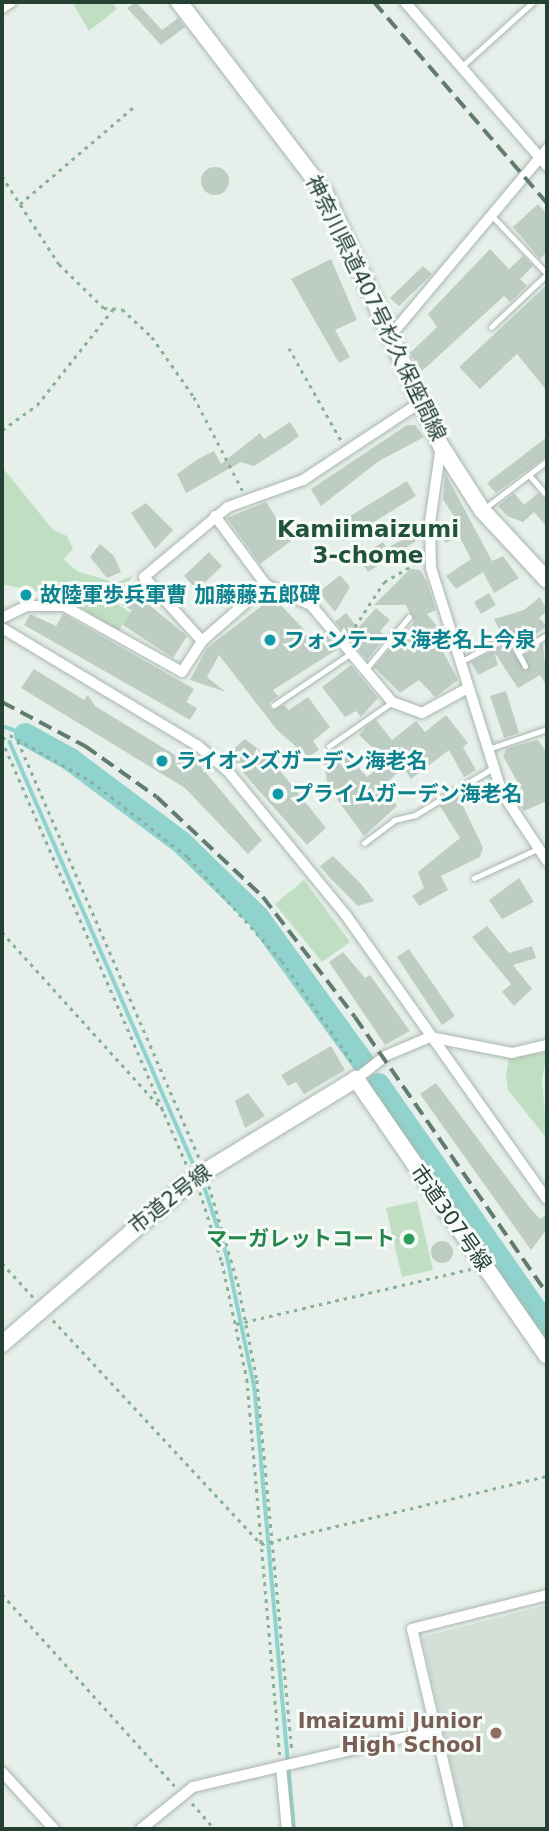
<!DOCTYPE html>
<meta charset="utf-8">
<style>
body{margin:0}
#map{position:relative;width:549px;height:1831px;overflow:hidden;background:#e6efe9;font-family:"DejaVu Sans","Noto Sans JP",sans-serif}
div>[style]{position:absolute}
.built>*{inset:0;background:#d4dfd8}
.green>*{inset:0;background:#c0dfc2}
.stream>*{height:3.5px;margin:-1.75px;padding:0 1.75px;transform-origin:1.75px;border-radius:1.75px;background:#90d2ce}
.river>*{height:23px;margin:-11.5px;padding:0 11.5px;transform-origin:11.5px;border-radius:11.5px;background:#90d2ce}
.building>*{inset:0;background:#becdc4}
.round{border-radius:50%}
.path>*{height:2.5px;margin-top:-1.25px;transform-origin:0;background:repeating-linear-gradient(90deg,#87b19c 0 3.5px,transparent 0 8.5px)}
.roads{filter:drop-shadow(0 0 2px #a8b7af) drop-shadow(0 0 2px #a8b7af)}
.lane>*{height:5px;margin:-2.5px;padding:0 2.5px;transform-origin:2.5px;border-radius:2.5px;background:#fff}
.street>*{height:10px;margin:-5px;padding:0 5px;transform-origin:5px;border-radius:5px;background:#fff}
.secondary>*{height:16px;margin:-8px;padding:0 8px;transform-origin:8px;border-radius:8px;background:#fff}
.rail>*{height:3.5px;margin-top:-1.75px;transform-origin:0;background:repeating-linear-gradient(90deg,#607c6f 0 14px,transparent 0 21px)}
.dots>*{width:19px;height:19px;translate:-50% -50%;box-sizing:border-box;border:4px solid #f7fbf8;border-radius:50%}
span{translate:-50% -50%;white-space:nowrap;text-align:center;line-height:1.15;-webkit-text-stroke:6px #f7fbf8;paint-order:stroke}
.street-label{font-size:21px;color:#254134}
.culture-label{font-size:21px;color:#0d838f;font-weight:700}
.left{translate:0 -50%;text-align:left}
.leisure-label{font-size:21px;color:#27864d;font-weight:700}
.right{translate:-100% -50%;text-align:right}
.education-label{font-size:21px;color:#785e54;font-weight:700}
.neighbourhood-label{font-size:23px;color:#21533c;font-weight:700}
.frame{position:absolute;inset:0;border:4px solid #254134;pointer-events:none}
</style>
<div id="map">
<div class="built">
<i style="clip-path:polygon(547px 1605px,547px 1829px,466px 1829px,422px 1637px)"></i>
</div>
<div class="green">
<i style="clip-path:polygon(72px 2px,112px 2px,117px 9px,89px 31px)"></i>
<i style="clip-path:polygon(2px 467px,53px 530px,67px 536px,73px 549px,63px 559px,77px 571px,116px 583px,134px 575px,113px 601px,131px 613px,118px 631px,65px 598px,2px 584px)"></i>
<i style="clip-path:polygon(304px 880px,350px 942px,322px 962px,275px 904px)"></i>
<i style="clip-path:polygon(547px 1052px,542px 1080px,547px 1139px,508px 1090px,506px 1075px,509px 1058px)"></i>
<i style="clip-path:polygon(417px 1201px,433px 1270px,402px 1277px,386px 1208px)"></i>
</div>
<div class="stream">
<i style="left:2px;top:726px;width:24px;rotate:19deg"></i>
<i style="left:2px;top:731px;width:1px;rotate:45deg"></i>
<i style="left:10px;top:742px;width:458px;rotate:66.5deg"></i>
<i style="left:204px;top:1185px;width:74px;rotate:71.8deg"></i>
<i style="left:227px;top:1255px;width:137px;rotate:78.2deg"></i>
<i style="left:255px;top:1389px;width:442px;rotate:84.9deg"></i>
</div>
<div class="river">
<i style="left:25px;top:734px;width:51px;rotate:29.1deg"></i>
<i style="left:70px;top:759px;width:139px;rotate:36.8deg"></i>
<i style="left:181px;top:842px;width:106px;rotate:44.2deg"></i>
<i style="left:257px;top:916px;width:179px;rotate:54.1deg"></i>
<i style="left:378px;top:1084px;width:295px;rotate:55.1deg"></i>
</div>
<div class="building">
<i style="clip-path:polygon(136px 2px,162px 30px,178px 18px,185px 27px,161px 45px,127px 8px)"></i>
<i class="round" style="left:201px;top:167px;width:28px;height:28px"></i>
<i style="clip-path:polygon(538px 204px,547px 214px,547px 252px,540px 259px,513px 227px)"></i>
<i style="clip-path:polygon(490px 249px,509px 269px,523px 256px,533px 266px,520px 279px,527px 286px,510px 302px,504px 296px,422px 371px,410px 353px,437px 327px,428px 314px)"></i>
<i style="clip-path:polygon(331px 259px,357px 320px,335px 330px,350px 357px,339px 363px,291px 279px)"></i>
<i style="clip-path:polygon(423px 266px,432px 274px,399px 306px,390px 298px)"></i>
<i style="clip-path:polygon(547px 285px,547px 391px,517px 354px,480px 389px,459px 367px)"></i>
<i style="clip-path:polygon(290px 422px,299px 436px,290px 443px,254px 466px,241px 462px,186px 493px,177px 474px,198px 459px,214px 451px,221px 464px,260px 433px,264px 439px)"></i>
<i style="clip-path:polygon(407px 425px,415px 425px,424px 437px,379px 461px,321px 506px,311px 489px)"></i>
<i style="clip-path:polygon(547px 437px,547px 456px,496px 493px,487px 483px)"></i>
<i style="clip-path:polygon(445px 473px,492px 561px,503px 556px,519px 578px,494px 593px,483px 572px,456px 589px,446px 576px,471px 559px,459px 536px,446px 543px,439px 530px,457px 521px,443px 499px)"></i>
<i style="clip-path:polygon(407px 481px,416px 496px,343px 541px,334px 526px)"></i>
<i style="clip-path:polygon(514px 493px,524px 505px,538px 493px,547px 501px,547px 527px,534px 512px,523px 522px,507px 516px,498px 506px)"></i>
<i style="clip-path:polygon(266px 502px,291px 541px,260px 564px,227px 518px)"></i>
<i style="clip-path:polygon(146px 503px,173px 530px,155px 549px,131px 513px)"></i>
<i style="clip-path:polygon(412px 535px,416px 541px,368px 572px,358px 557px,383px 542px,387px 548px)"></i>
<i style="clip-path:polygon(100px 544px,114px 556px,121px 572px,107px 578px,90px 557px)"></i>
<i style="clip-path:polygon(209px 552px,222px 566px,197px 590px,184px 576px)"></i>
<i style="clip-path:polygon(410px 569px,420px 570px,427px 582px,436px 610px,427px 614px,444px 635px,438px 642px,458px 680px,435px 697px,419px 680px,400px 693px,374px 667px,414px 622px,406px 605px,374px 605px)"></i>
<i style="clip-path:polygon(340px 575px,350px 587px,335px 612px,319px 592px)"></i>
<i style="clip-path:polygon(131px 590px,187px 636px,173px 658px,123px 625px,132px 610px,122px 605px)"></i>
<i style="clip-path:polygon(489px 593px,496px 605px,481px 614px,474px 602px)"></i>
<i style="clip-path:polygon(273px 597px,314px 640px,324px 633px,338px 649px,273px 690px,278px 696px,269px 703px,272px 710px,284px 705px,289px 710px,308px 697px,330px 727px,313px 741px,319px 750px,308px 757px,277px 730px,219px 655px,207px 677px,226px 692px,190px 680px,207px 648px)"></i>
<i style="clip-path:polygon(540px 597px,547px 611px,539px 618px,547px 626px,520px 646px,512px 632px,502px 634px,494px 619px,524px 610px)"></i>
<i style="clip-path:polygon(376px 608px,390px 620px,380px 631px,386px 636px,367px 660px,335px 622px,346px 613px,358px 628px)"></i>
<i style="clip-path:polygon(30px 614px,56px 626px,63px 614px,194px 689px,186px 702px,197px 708px,190px 720px,24px 625px)"></i>
<i style="clip-path:polygon(507px 643px,526px 671px,525px 655px,543px 643px,547px 687px,540px 675px,518px 688px,494px 652px,498px 665px,478px 675px,471px 662px)"></i>
<i style="clip-path:polygon(351px 665px,378px 698px,361px 717px,356px 711px,345px 717px,322px 687px)"></i>
<i style="clip-path:polygon(34px 669px,84px 700px,88px 695px,95px 706px,185px 761px,193px 757px,262px 840px,248px 854px,185px 788px,21px 688px)"></i>
<i style="clip-path:polygon(506px 691px,519px 733px,504px 738px,490px 696px)"></i>
<i style="clip-path:polygon(446px 715px,468px 743px,463px 747px,476px 770px,464px 777px,449px 750px,411px 779px,403px 767px,383px 787px,397px 806px,364px 836px,328px 787px,324px 764px,343px 750px,367px 777px,387px 761px,359px 735px,367px 726px,376px 720px,392px 740px,416px 721px,425px 732px)"></i>
<i style="clip-path:polygon(245px 739px,269px 757px,326px 828px,307px 845px,240px 769px,230px 752px)"></i>
<i style="clip-path:polygon(538px 740px,547px 753px,547px 801px,524px 811px,516px 798px,524px 794px,503px 756px,507px 748px)"></i>
<i style="clip-path:polygon(458px 795px,483px 848px,480px 857px,441px 876px,448px 890px,419px 906px,412px 896px,424px 888px,418px 872px,460px 838px,440px 806px)"></i>
<i style="clip-path:polygon(333px 856px,362px 885px,374px 901px,358px 906px,330px 878px,320px 866px)"></i>
<i style="clip-path:polygon(519px 878px,534px 902px,502px 919px,489px 900px)"></i>
<i style="clip-path:polygon(487px 926px,509px 953px,532px 946px,536px 958px,513px 965px,532px 989px,514px 1006px,502px 992px,511px 984px,472px 937px)"></i>
<i style="clip-path:polygon(409px 949px,455px 1016px,442px 1025px,397px 957px)"></i>
<i style="clip-path:polygon(343px 952px,365px 978px,370px 975px,410px 1031px,385px 1045px,329px 962px)"></i>
<i style="clip-path:polygon(331px 1046px,345px 1070px,304px 1094px,296px 1082px,288px 1086px,281px 1075px)"></i>
<i style="clip-path:polygon(436px 1083px,529px 1207px,540px 1219px,547px 1214px,547px 1229px,531px 1250px,420px 1094px)"></i>
<i style="clip-path:polygon(248px 1093px,265px 1116px,245px 1128px,235px 1101px)"></i>
<i class="round" style="left:431px;top:1241px;width:22px;height:22px"></i>
</div>
<div class="path">
<i style="left:2px;top:176px;width:105px;rotate:57.1deg"></i>
<i style="left:59px;top:264px;width:63px;rotate:44.4deg"></i>
<i style="left:104px;top:308px;width:18px;rotate:3deg"></i>
<i style="left:122px;top:309px;width:41px;rotate:43deg"></i>
<i style="left:152px;top:337px;width:73px;rotate:55deg"></i>
<i style="left:194px;top:397px;width:106px;rotate:62.5deg"></i>
<i style="left:20px;top:204px;width:153px;rotate:-40.5deg"></i>
<i style="left:289px;top:348px;width:108px;rotate:60.6deg"></i>
<i style="left:2px;top:430px;width:43px;rotate:-35.5deg"></i>
<i style="left:37px;top:405px;width:122px;rotate:-51.6deg"></i>
<i style="left:350px;top:634px;width:62px;rotate:-56.8deg"></i>
<i style="left:384px;top:582px;width:42px;rotate:-30.3deg"></i>
<i style="left:2px;top:739px;width:9px;rotate:-27deg"></i>
<i style="left:10px;top:735px;width:93px;rotate:29.6deg"></i>
<i style="left:91px;top:781px;width:123px;rotate:38.1deg"></i>
<i style="left:188px;top:857px;width:140px;rotate:47.9deg"></i>
<i style="left:282px;top:961px;width:128px;rotate:55.2deg"></i>
<i style="left:2px;top:740px;width:466px;rotate:66.5deg"></i>
<i style="left:18px;top:741px;width:456px;rotate:66.5deg"></i>
<i style="left:2px;top:932px;width:241px;rotate:47.9deg"></i>
<i style="left:209px;top:1186px;width:101px;rotate:73.4deg"></i>
<i style="left:238px;top:1283px;width:99px;rotate:78.9deg"></i>
<i style="left:257px;top:1380px;width:374px;rotate:84.6deg"></i>
<i style="left:200px;top:1192px;width:73px;rotate:72.6deg"></i>
<i style="left:222px;top:1262px;width:120px;rotate:77.9deg"></i>
<i style="left:247px;top:1379px;width:377px;rotate:85deg"></i>
<i style="left:2px;top:1263px;width:49px;rotate:47.5deg"></i>
<i style="left:53px;top:1320px;width:306px;rotate:47.1deg"></i>
<i style="left:261px;top:1544px;width:294px;rotate:-13.4deg"></i>
<i style="left:236px;top:1324px;width:241px;rotate:-13.2deg"></i>
<i style="left:2px;top:1594px;width:258px;rotate:48deg"></i>
<i style="left:192px;top:1803px;width:35px;rotate:49deg"></i>
</div>
<div class="roads">
<div class="lane">
<i style="left:461px;top:67px;width:97px;rotate:-42.1deg"></i>
<i style="left:493px;top:217px;width:79px;rotate:46.5deg"></i>
<i style="left:491px;top:327px;width:74px;rotate:-43.4deg"></i>
<i style="left:529px;top:475px;width:28px;rotate:49deg"></i>
<i style="left:485px;top:508px;width:78px;rotate:-37.2deg"></i>
<i style="left:518px;top:653px;width:34px;rotate:-32deg"></i>
<i style="left:460px;top:662px;width:55px;rotate:-28deg"></i>
<i style="left:509px;top:636px;width:34px;rotate:62deg"></i>
<i style="left:365px;top:670px;width:69px;rotate:-50.3deg"></i>
<i style="left:274px;top:705px;width:93px;rotate:-34deg"></i>
<i style="left:329px;top:746px;width:77px;rotate:-34.9deg"></i>
<i style="left:488px;top:749px;width:62px;rotate:-18.7deg"></i>
<i style="left:364px;top:843px;width:38px;rotate:-37deg"></i>
<i style="left:394px;top:820px;width:22px;rotate:-13deg"></i>
<i style="left:415px;top:815px;width:91px;rotate:-31.1deg"></i>
<i style="left:474px;top:878px;width:69px;rotate:-24.7deg"></i>
</div>
<div class="street">
<i style="left:405px;top:2px;width:217px;rotate:49.1deg"></i>
<i style="left:2px;top:8px;width:11px;rotate:-34deg"></i>
<i style="left:391px;top:335px;width:243px;rotate:-50deg"></i>
<i style="left:441px;top:446px;width:77px;rotate:98.2deg"></i>
<i style="left:430px;top:522px;width:46px;rotate:88.8deg"></i>
<i style="left:431px;top:568px;width:236px;rotate:72.5deg"></i>
<i style="left:502px;top:793px;width:82px;rotate:56.5deg"></i>
<i style="left:215px;top:516px;width:86px;rotate:53.5deg"></i>
<i style="left:266px;top:585px;width:49px;rotate:24deg"></i>
<i style="left:311px;top:605px;width:126px;rotate:50.1deg"></i>
<i style="left:392px;top:702px;width:32px;rotate:20deg"></i>
<i style="left:422px;top:713px;width:52px;rotate:-28.5deg"></i>
<i style="left:2px;top:618px;width:28px;rotate:-26deg"></i>
<i style="left:27px;top:606px;width:37px"></i>
<i style="left:64px;top:606px;width:135px;rotate:29.2deg"></i>
<i style="left:182px;top:672px;width:37px;rotate:-57deg"></i>
<i style="left:202px;top:641px;width:85px;rotate:-41.2deg"></i>
<i style="left:2px;top:628px;width:227px;rotate:31deg"></i>
<i style="left:197px;top:745px;width:39px;rotate:40deg"></i>
<i style="left:227px;top:770px;width:186px;rotate:50.7deg"></i>
<i style="left:345px;top:914px;width:349px;rotate:54.7deg"></i>
<i style="left:202px;top:641px;width:86px;rotate:-132.2deg"></i>
<i style="left:144px;top:577px;width:109px;rotate:-39.8deg"></i>
<i style="left:228px;top:507px;width:80px;rotate:-19.8deg"></i>
<i style="left:303px;top:480px;width:141px;rotate:-33.5deg"></i>
<i style="left:356px;top:1079px;width:37px;rotate:-38deg"></i>
<i style="left:385px;top:1056px;width:49px;rotate:-22.9deg"></i>
<i style="left:430px;top:1037px;width:84px;rotate:11deg"></i>
<i style="left:512px;top:1053px;width:36px;rotate:-13deg"></i>
<i style="left:281px;top:1767px;width:62px;rotate:84.5deg"></i>
<i style="left:2px;top:1772px;width:77px;rotate:47.6deg"></i>
<i style="left:141px;top:1829px;width:67px;rotate:-38.9deg"></i>
<i style="left:193px;top:1787px;width:250px;rotate:-13.2deg"></i>
<i style="left:459px;top:1829px;width:205px;rotate:-103.2deg"></i>
<i style="left:412px;top:1629px;width:139px;rotate:-14.1deg"></i>
</div>
<div class="secondary">
<i style="left:179px;top:2px;width:240px;rotate:52.6deg"></i>
<i style="left:325px;top:193px;width:278px;rotate:65.4deg"></i>
<i style="left:441px;top:446px;width:76px;rotate:57.4deg"></i>
<i style="left:482px;top:510px;width:96px;rotate:47.1deg"></i>
<i style="left:2px;top:1344px;width:252px;rotate:-40.8deg"></i>
<i style="left:193px;top:1179px;width:191px;rotate:-31.5deg"></i>
<i style="left:356px;top:1079px;width:336px;rotate:55.4deg"></i>
</div>
</div>
<div class="rail">
<i style="left:374px;top:2px;width:265px;rotate:49.3deg"></i>
<i style="left:2px;top:702px;width:94px;rotate:27.9deg"></i>
<i style="left:85px;top:746px;width:88px;rotate:35.3deg"></i>
<i style="left:157px;top:797px;width:146px;rotate:43.3deg"></i>
<i style="left:263px;top:897px;width:151px;rotate:52.5deg"></i>
<i style="left:355px;top:1017px;width:336px;rotate:55.2deg"></i>
</div>
<div class="dots">
<i style="left:26px;top:595px;background:#0f9aa8"></i>
<i style="left:270px;top:640px;background:#0f9aa8"></i>
<i style="left:162px;top:761px;background:#0f9aa8"></i>
<i style="left:278px;top:794px;background:#0f9aa8"></i>
<i style="left:409px;top:1239px;background:#2e9e5b"></i>
<i style="left:496px;top:1733px;background:#8d6e63"></i>
</div>
<div class="street-label">
<span style="left:376px;top:308px;rotate:64deg">神奈川県道407号杉久保座間線</span>
<span style="left:170px;top:1199px;rotate:-38deg">市道2号線</span>
<span style="left:451px;top:1218px;rotate:55deg">市道307号線</span>
</div>
<div class="culture-label">
<span class="left" style="left:40px;top:595px">故陸軍歩兵軍曹 加藤藤五郎碑</span>
<span class="left" style="left:284px;top:640px">フォンテーヌ海老名上今泉</span>
<span class="left" style="left:176px;top:761px">ライオンズガーデン海老名</span>
<span class="left" style="left:292px;top:794px">プライムガーデン海老名</span>
</div>
<div class="leisure-label">
<span class="right" style="left:395px;top:1239px">マーガレットコート</span>
</div>
<div class="education-label">
<span class="right" style="left:482px;top:1733px">Imaizumi Junior<br>High School</span>
</div>
<div class="neighbourhood-label">
<span style="left:368px;top:542px">Kamiimaizumi<br>3-chome</span>
</div>
<div class="frame"></div>
</div>
